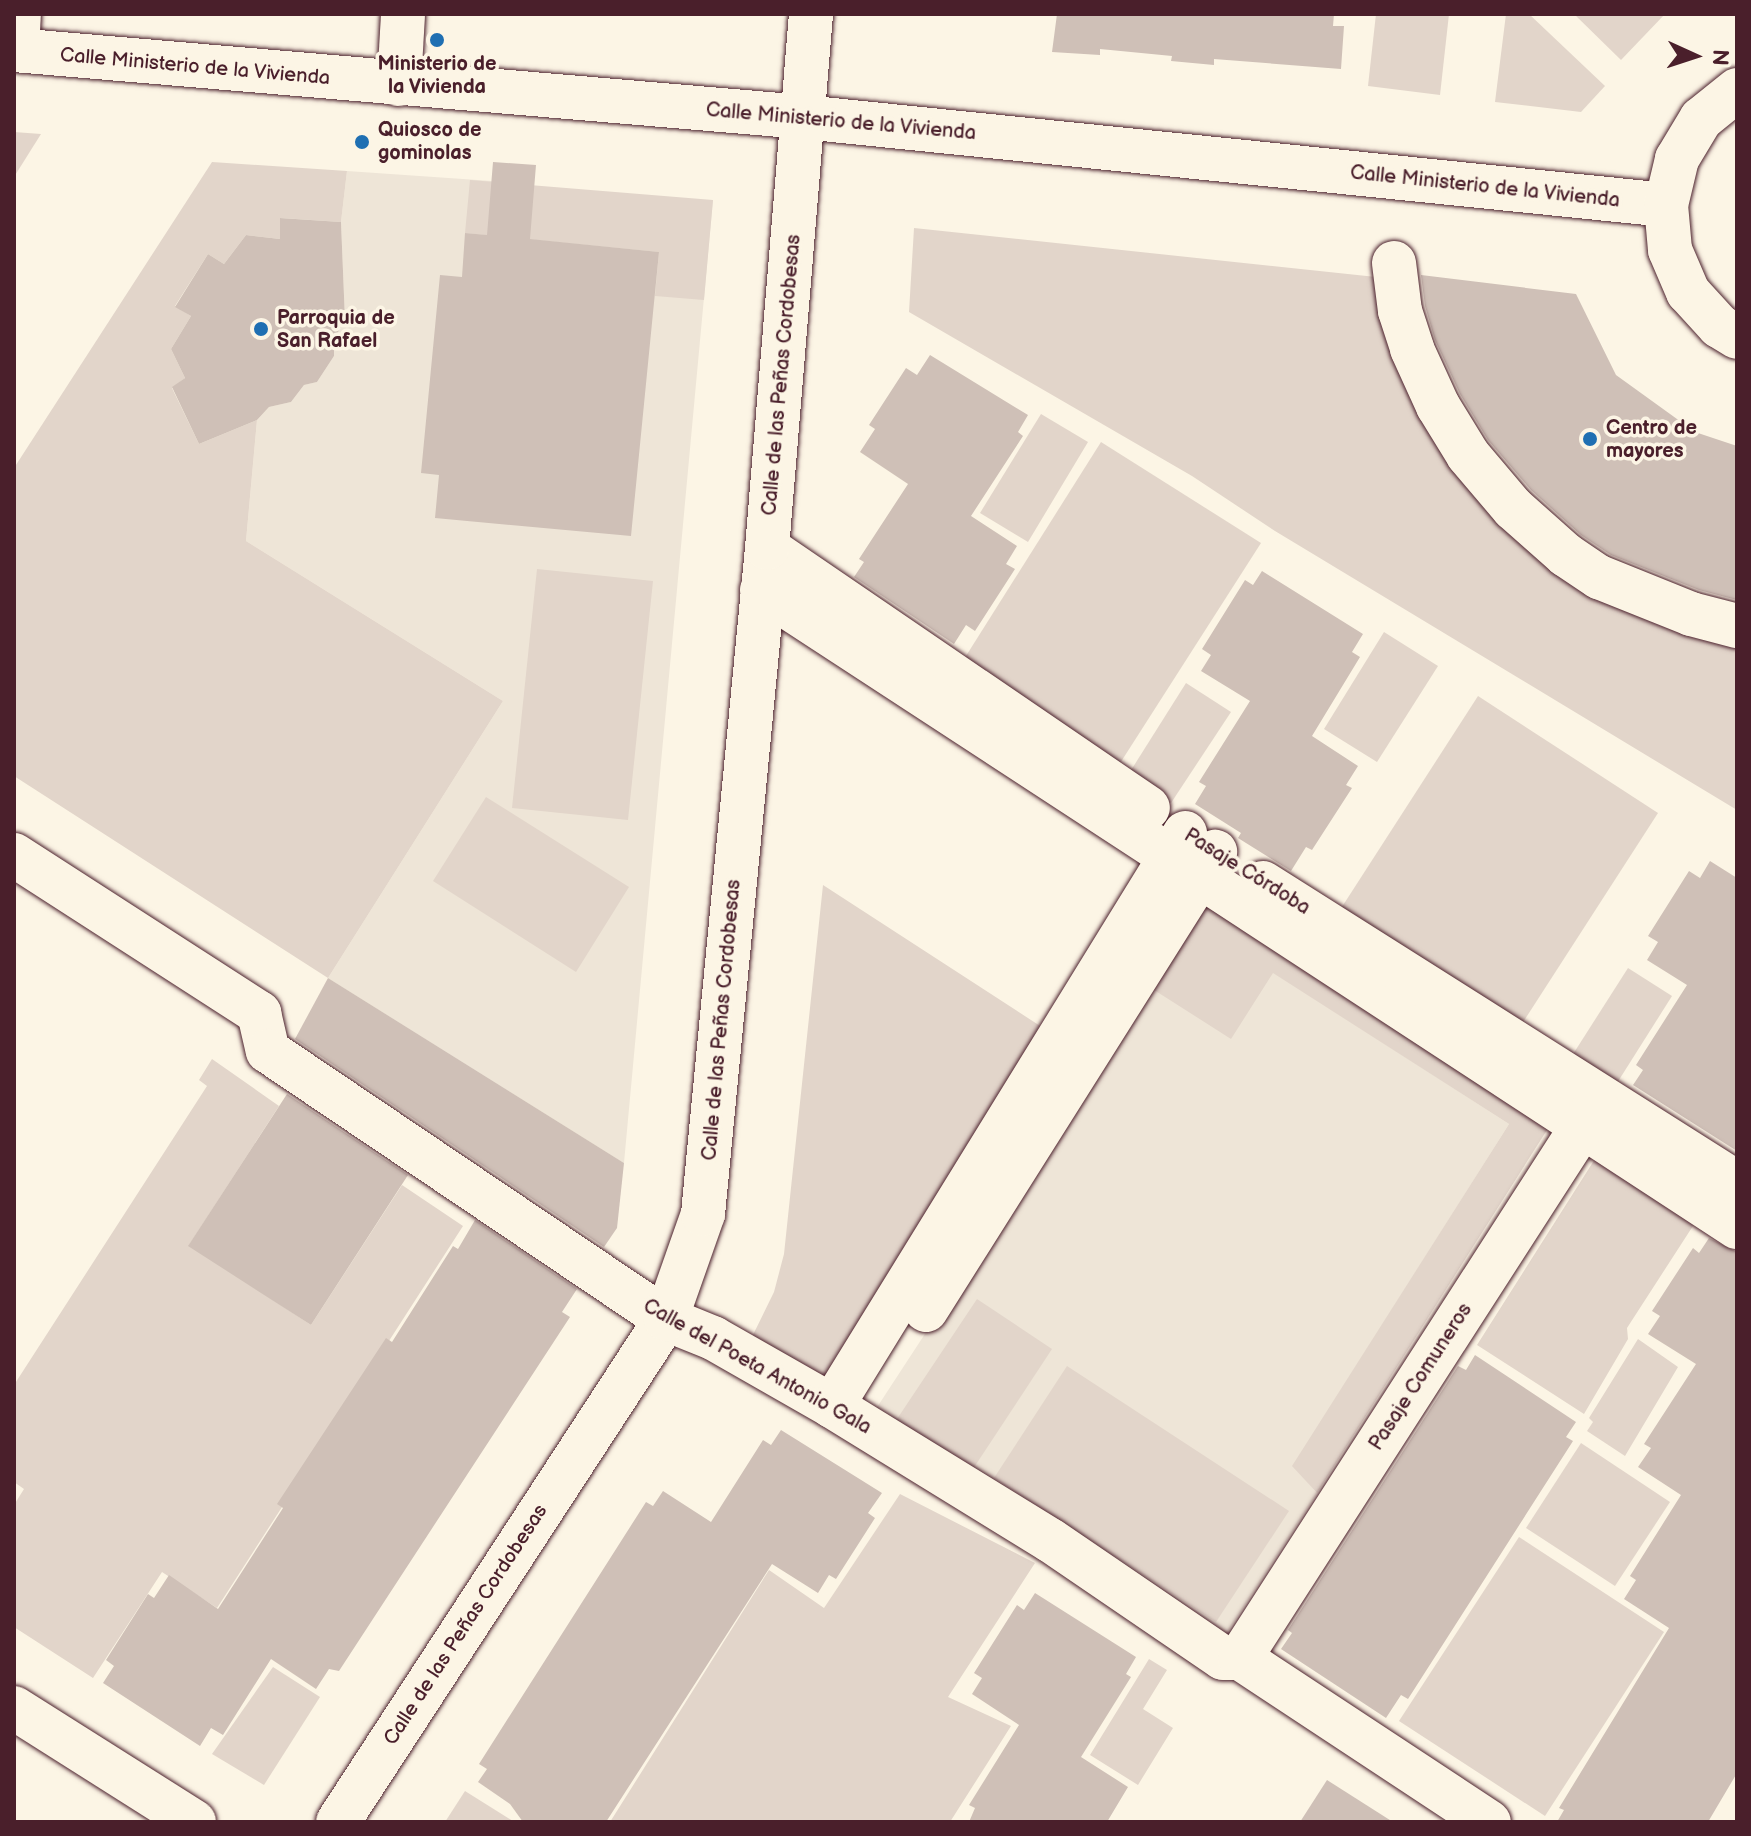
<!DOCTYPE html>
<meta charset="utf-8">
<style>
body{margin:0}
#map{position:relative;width:1751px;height:1836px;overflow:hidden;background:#fcf5e5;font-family:"Balsamiq Sans",sans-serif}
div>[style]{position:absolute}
.built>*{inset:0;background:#eee5d7}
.green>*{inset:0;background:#e2d5ca}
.building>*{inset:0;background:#cfc0b7}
.roads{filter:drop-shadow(0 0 2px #4a1f2b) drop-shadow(0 0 2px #4a1f2b)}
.street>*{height:44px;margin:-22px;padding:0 22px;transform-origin:22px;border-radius:22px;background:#fcf5e5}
.secondary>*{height:44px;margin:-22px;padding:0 22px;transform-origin:22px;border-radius:22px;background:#fcf5e5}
.dots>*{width:22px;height:22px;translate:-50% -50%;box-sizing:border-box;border:4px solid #fcf5e5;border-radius:50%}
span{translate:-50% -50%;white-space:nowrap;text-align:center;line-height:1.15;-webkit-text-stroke:7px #fcf5e5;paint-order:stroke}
.poi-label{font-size:20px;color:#4a1f2b;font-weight:700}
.left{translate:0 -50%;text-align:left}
.street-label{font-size:20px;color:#4a1f2b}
.frame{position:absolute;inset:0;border:16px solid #4a1f2b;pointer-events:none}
.north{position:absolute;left:1655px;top:16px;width:80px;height:80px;-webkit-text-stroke:6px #fcf5e5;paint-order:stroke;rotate:93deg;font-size:22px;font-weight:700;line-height:32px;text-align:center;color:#4a1f2b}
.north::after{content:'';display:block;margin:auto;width:28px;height:36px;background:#4a1f2b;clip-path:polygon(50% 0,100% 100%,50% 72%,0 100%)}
</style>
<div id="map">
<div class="built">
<i style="clip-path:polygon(347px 171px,492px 181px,490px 209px,713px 200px,624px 1163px,328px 978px,503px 701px,246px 541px,257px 420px,269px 407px,291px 402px,304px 385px,317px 382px,334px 356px,333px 339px,345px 320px,341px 222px)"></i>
<i style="clip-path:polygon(1273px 972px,1509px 1124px,1293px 1466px,1317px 1493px,1219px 1645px,870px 1418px,1151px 988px)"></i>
</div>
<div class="green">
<i style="clip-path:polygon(1376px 14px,1449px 14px,1440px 95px,1368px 86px)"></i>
<i style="clip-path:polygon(1506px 14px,1529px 14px,1605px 86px,1581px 112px,1495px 102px)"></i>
<i style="clip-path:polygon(1574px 14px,1665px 14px,1621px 60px)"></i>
<i style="clip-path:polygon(14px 132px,41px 134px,14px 177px)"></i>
<i style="clip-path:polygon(212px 162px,347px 171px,341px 222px,281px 218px,280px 239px,246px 235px,224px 264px,208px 254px,175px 306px,191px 316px,171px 349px,185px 378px,172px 388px,199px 444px,257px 420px,246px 541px,503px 701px,328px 978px,14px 776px,14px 468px)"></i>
<i style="clip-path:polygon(470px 180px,713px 200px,704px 300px,655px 296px,659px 252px,465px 233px)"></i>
<i style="clip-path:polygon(914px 228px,1376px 277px,1510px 523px,1737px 635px,1737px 810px,1275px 531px,1192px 476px,909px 312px)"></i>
<i style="clip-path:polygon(1041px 414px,1088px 442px,1028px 542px,980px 513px)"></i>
<i style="clip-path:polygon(1101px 442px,1261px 543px,1117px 768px,959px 667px)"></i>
<i style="clip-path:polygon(537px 569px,653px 581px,628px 820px,512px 808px)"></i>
<i style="clip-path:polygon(1384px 632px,1438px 666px,1377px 762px,1324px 729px)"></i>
<i style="clip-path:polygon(1186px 683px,1231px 712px,1171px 803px,1128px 775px)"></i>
<i style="clip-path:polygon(1478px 696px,1658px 813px,1518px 1030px,1338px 913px)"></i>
<i style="clip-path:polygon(486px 797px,629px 887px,576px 972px,433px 881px)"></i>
<i style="clip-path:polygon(823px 885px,1051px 1033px,820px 1388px,749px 1343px,774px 1292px,784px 1254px)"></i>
<i style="clip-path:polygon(1208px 897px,1554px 1119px,1317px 1493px,1292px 1466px,1509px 1124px,1273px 973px,1231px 1039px,1151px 988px)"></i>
<i style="clip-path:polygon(1628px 968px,1672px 996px,1612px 1091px,1568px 1062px)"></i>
<i style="clip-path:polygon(212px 1059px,279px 1106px,189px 1245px,311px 1325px,402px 1185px,463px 1226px,217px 1608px,162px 1572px,93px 1678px,14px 1627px,14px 1505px,24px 1489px,14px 1482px,14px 1385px,207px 1086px,199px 1080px)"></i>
<i style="clip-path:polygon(1600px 1151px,1702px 1212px,1627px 1328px,1628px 1339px,1584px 1414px,1477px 1345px)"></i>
<i style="clip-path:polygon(977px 1299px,1052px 1349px,971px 1472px,895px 1422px)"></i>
<i style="clip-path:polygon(1638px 1339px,1678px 1367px,1625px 1456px,1587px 1431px,1593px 1422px,1589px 1418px)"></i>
<i style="clip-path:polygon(1067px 1366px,1289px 1511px,1216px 1622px,994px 1478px)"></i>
<i style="clip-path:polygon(1581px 1443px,1670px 1502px,1615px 1586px,1526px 1528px)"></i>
<i style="clip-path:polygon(900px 1494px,1035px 1563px,948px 1697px,1011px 1726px,950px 1822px,610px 1822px,769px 1570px,824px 1608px)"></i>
<i style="clip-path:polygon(1519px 1537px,1664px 1632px,1545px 1816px,1399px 1721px)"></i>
<i style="clip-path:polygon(1149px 1659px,1167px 1670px,1143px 1709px,1173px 1728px,1138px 1785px,1090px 1755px)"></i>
<i style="clip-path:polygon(273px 1667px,320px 1697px,264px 1785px,212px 1754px)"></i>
<i style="clip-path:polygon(465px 1791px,513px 1821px,512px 1822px,445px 1822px)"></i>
</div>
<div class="building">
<i style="clip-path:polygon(1057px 14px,1334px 14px,1333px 26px,1344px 26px,1341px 69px,1214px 59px,1214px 65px,1171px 61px,1172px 56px,1100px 49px,1100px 55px,1052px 52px)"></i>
<i style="clip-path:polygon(493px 162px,536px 165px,530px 239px,659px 252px,631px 536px,435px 518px,439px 475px,421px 473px,440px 275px,462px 277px,465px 233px,487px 235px)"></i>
<i style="clip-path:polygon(280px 218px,341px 222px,345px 320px,334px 339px,334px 356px,317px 382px,304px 385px,291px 402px,269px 407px,257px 420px,199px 444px,172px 387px,185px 378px,171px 349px,191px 316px,175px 307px,208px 254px,224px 264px,246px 235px,280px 239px)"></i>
<i style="clip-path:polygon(1421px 275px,1576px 294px,1616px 375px,1695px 432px,1737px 446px,1737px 600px,1699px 590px,1611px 555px,1581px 535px,1531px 490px,1488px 440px,1460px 394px,1435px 340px,1425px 306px)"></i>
<i style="clip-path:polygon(930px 355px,1028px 415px,1018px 432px,1023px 436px,971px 516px,1017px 546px,1006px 564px,1015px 569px,975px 631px,966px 625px,954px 644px,854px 577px,864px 562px,859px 559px,908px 484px,860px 452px,875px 429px,869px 425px,906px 368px,917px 375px)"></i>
<i style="clip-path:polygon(1262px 571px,1363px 634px,1352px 652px,1360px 657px,1312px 736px,1358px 766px,1346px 785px,1352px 788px,1312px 850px,1306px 847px,1291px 871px,1238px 838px,1241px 833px,1195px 804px,1206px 786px,1199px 782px,1250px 701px,1201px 671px,1211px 655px,1202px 649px,1245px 580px,1253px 585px)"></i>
<i style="clip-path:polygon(1710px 861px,1737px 878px,1737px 1151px,1633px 1085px,1643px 1070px,1636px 1065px,1687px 985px,1647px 960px,1658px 942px,1648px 936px,1689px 871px,1700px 878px)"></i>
<i style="clip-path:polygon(328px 978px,624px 1163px,617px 1228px,604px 1247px,295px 1039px)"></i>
<i style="clip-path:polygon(287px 1094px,408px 1175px,311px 1325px,188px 1246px)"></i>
<i style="clip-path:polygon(475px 1220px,577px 1289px,562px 1312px,570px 1317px,339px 1671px,329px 1669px,316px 1689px,271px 1659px,223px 1735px,211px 1728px,200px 1746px,103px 1683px,114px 1666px,106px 1660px,148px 1594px,154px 1598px,169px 1575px,218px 1609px,283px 1508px,277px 1504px,386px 1338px,392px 1342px,453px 1246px,458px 1249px)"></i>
<i style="clip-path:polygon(1709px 1238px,1737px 1252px,1737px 1773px,1708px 1822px,1557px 1822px,1564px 1810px,1559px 1808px,1669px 1628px,1624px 1599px,1636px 1580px,1630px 1576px,1681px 1495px,1638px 1467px,1651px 1448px,1644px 1444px,1696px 1364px,1648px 1334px,1660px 1316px,1652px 1311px,1693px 1248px,1699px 1253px)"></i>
<i style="clip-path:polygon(1475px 1355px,1576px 1422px,1566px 1437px,1573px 1441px,1408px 1699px,1401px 1695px,1386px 1718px,1281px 1649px,1292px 1633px,1288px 1630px,1458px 1366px,1466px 1370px)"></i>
<i style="clip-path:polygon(781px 1430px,882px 1493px,868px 1513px,875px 1518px,836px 1579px,829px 1575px,818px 1593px,772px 1564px,606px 1822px,523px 1822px,510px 1804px,478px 1782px,487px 1769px,479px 1764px,646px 1502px,653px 1506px,663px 1491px,711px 1522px,763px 1440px,771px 1445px)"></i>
<i style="clip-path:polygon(1035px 1593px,1136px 1657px,1126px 1674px,1131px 1677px,1081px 1757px,1128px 1787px,1107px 1822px,969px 1822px,975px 1808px,969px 1805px,1019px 1725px,972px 1694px,982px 1678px,974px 1673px,1017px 1605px,1024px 1610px)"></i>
<i style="clip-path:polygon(1327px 1780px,1393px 1822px,1300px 1822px)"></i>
</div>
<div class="roads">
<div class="street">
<i style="left:17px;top:50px;width:36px;rotate:-87deg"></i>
<i style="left:399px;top:84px;width:70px;rotate:-86.7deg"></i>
<i style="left:1394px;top:263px;width:48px;rotate:82.9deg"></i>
<i style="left:1400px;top:311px;width:40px;rotate:72deg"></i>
<i style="left:1412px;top:349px;width:63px;rotate:65.5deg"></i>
<i style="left:1438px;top:406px;width:57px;rotate:58.5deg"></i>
<i style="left:1468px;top:455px;width:70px;rotate:49.7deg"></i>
<i style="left:1513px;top:508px;width:71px;rotate:41.6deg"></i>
<i style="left:1566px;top:555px;width:40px;rotate:34deg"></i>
<i style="left:1599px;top:577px;width:99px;rotate:21.9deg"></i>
<i style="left:1691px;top:614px;width:48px;rotate:14.6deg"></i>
<i style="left:767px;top:548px;width:461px;rotate:34.3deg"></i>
<i style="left:762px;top:590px;width:1165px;rotate:33.16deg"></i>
<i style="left:14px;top:855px;width:292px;rotate:32.8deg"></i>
<i style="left:259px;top:1013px;width:39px;rotate:77deg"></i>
<i style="left:268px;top:1051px;width:480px;rotate:34deg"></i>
<i style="left:666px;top:1319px;width:51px;rotate:22deg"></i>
<i style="left:713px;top:1338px;width:137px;rotate:29.7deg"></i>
<i style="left:832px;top:1406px;width:256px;rotate:31.6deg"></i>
<i style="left:1050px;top:1540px;width:209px;rotate:34.3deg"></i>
<i style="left:1223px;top:1658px;width:17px"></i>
<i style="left:1240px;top:1658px;width:298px;rotate:33.4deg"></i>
<i style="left:1263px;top:883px;width:561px;rotate:32.33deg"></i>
<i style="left:926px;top:1310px;width:542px;rotate:-57.75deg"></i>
<i style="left:832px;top:1406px;width:673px;rotate:-58.36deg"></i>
<i style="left:1240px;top:1658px;width:658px;rotate:-57.23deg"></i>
</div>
<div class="secondary">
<i style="left:14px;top:50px;width:792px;rotate:4.85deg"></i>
<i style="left:803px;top:117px;width:867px;rotate:5.82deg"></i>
<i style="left:1737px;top:90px;width:46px;rotate:141.1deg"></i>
<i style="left:1701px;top:119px;width:47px;rotate:121deg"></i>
<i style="left:1677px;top:159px;width:47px;rotate:103.4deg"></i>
<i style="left:1666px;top:205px;width:45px;rotate:84.9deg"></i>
<i style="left:1670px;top:250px;width:46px;rotate:66.8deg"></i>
<i style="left:1688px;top:292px;width:46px;rotate:47.6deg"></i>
<i style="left:1719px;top:326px;width:21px;rotate:31deg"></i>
<i style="left:14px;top:1708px;width:213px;rotate:32.3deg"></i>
<i style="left:338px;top:1822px;width:600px;rotate:-56.89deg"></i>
<i style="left:666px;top:1319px;width:111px;rotate:-70.6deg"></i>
<i style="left:703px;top:1214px;width:669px;rotate:-84.51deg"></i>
<i style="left:767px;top:548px;width:536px;rotate:-85.29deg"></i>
</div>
</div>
<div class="dots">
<i style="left:437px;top:40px;background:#1f6fb2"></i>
<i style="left:362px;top:142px;background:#1f6fb2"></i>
<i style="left:261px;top:329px;background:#1f6fb2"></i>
<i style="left:1590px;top:439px;background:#1f6fb2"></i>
</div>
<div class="poi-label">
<span style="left:437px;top:76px">Ministerio de<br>la Vivienda</span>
<span class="left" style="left:378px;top:142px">Quiosco de<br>gominolas</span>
<span class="left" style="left:277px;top:330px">Parroquia de<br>San Rafael</span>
<span class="left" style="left:1606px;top:440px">Centro de<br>mayores</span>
</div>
<div class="street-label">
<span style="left:195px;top:67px;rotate:5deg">Calle Ministerio de la Vivienda</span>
<span style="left:841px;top:122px;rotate:5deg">Calle Ministerio de la Vivienda</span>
<span style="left:1485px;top:187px;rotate:6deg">Calle Ministerio de la Vivienda</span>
<span style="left:782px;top:375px;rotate:-85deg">Calle de las Peñas Cordobesas</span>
<span style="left:1247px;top:872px;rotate:32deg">Pasaje Córdoba</span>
<span style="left:722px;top:1020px;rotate:-85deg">Calle de las Peñas Cordobesas</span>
<span style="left:757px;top:1367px;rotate:29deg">Calle del Poeta Antonio Gala</span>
<span style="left:1421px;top:1377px;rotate:-57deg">Pasaje Comuneros</span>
<span style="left:466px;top:1625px;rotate:-57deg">Calle de las Peñas Cordobesas</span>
</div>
<div class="frame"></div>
<div class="north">N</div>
</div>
